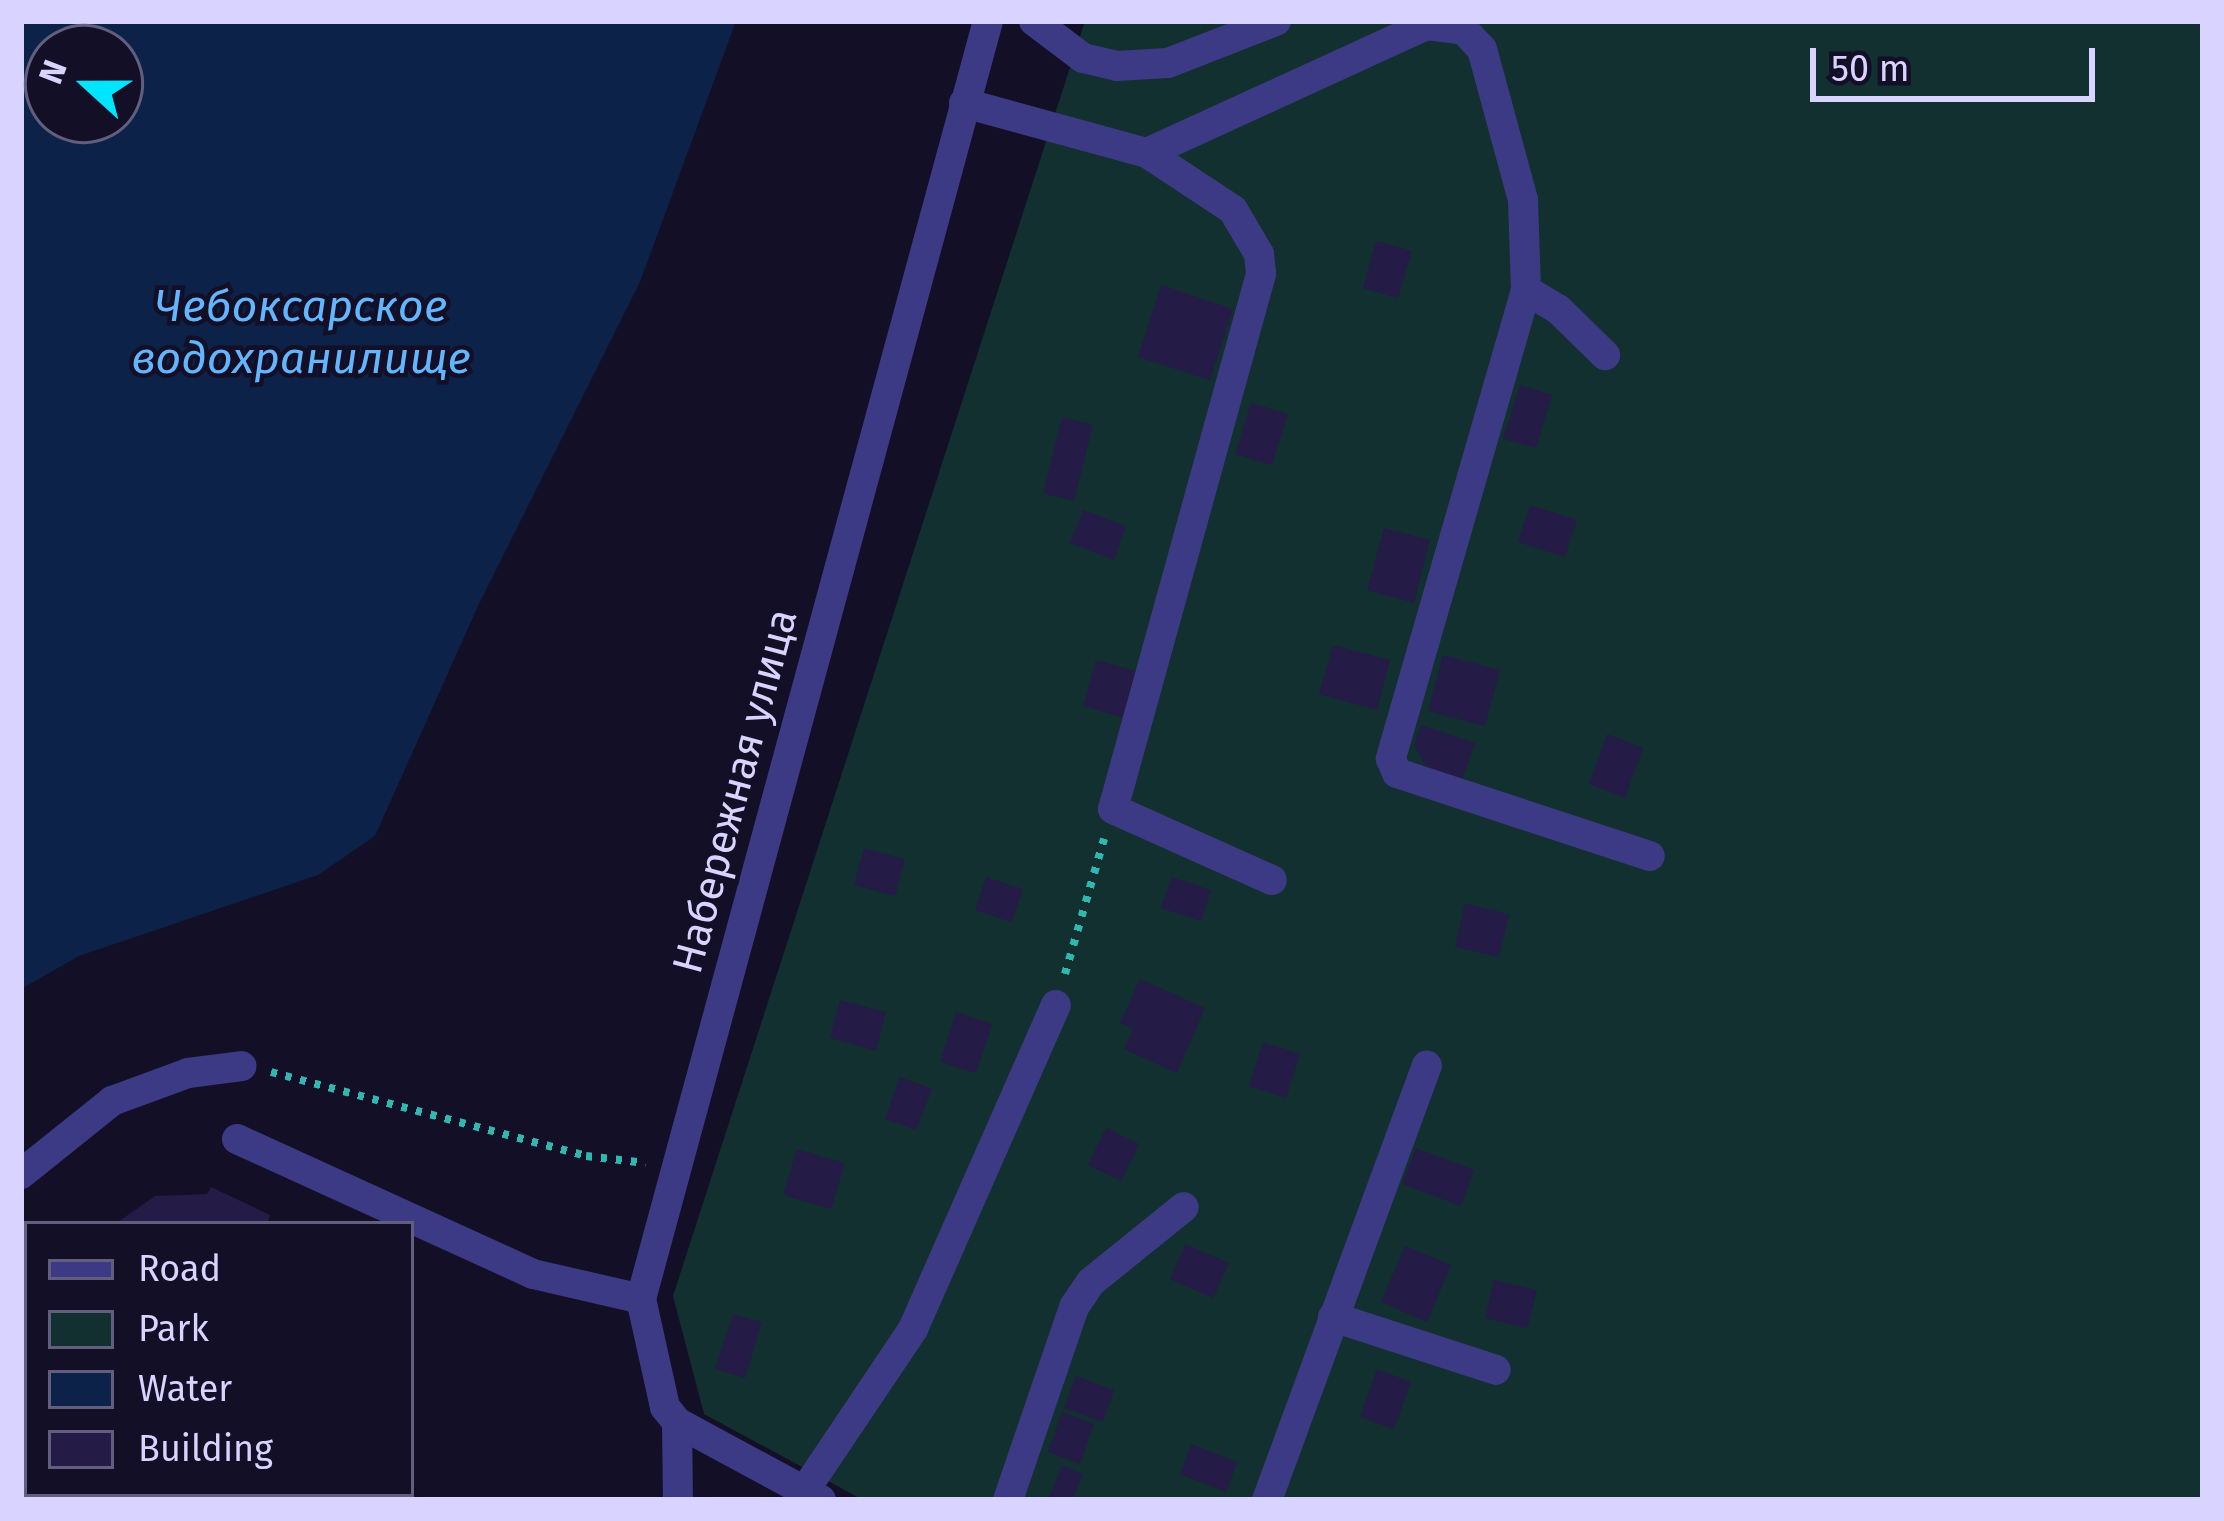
<!DOCTYPE html>
<meta charset="utf-8">
<style>
body{margin:0}
#map{position:relative;width:2224px;height:1521px;overflow:hidden;background:#130f26;font-family:"Fira Sans",sans-serif}
div>[style]{position:absolute}
.green>*{inset:0;background:#12302f}
.water>*{inset:0;background:#0c2248}
.building>*{inset:0;background:#241b47}
.path>*{height:8px;margin-top:-4px;transform-origin:0;background:repeating-linear-gradient(90deg,#2fb8b0 0 6px,transparent 0 15px)}
.minor>*{height:30px;margin:-15px;padding:0 15px;transform-origin:15px;border-radius:15px;background:#3d3a85}
span{translate:-50% -50%;white-space:nowrap;text-align:center;line-height:1.15;-webkit-text-stroke:9px #130f26;paint-order:stroke}
.street-label{font-size:42px;color:#d9d4ff}
.water-label{font-size:45px;color:#62b6ff;font-style:italic}
.frame{position:absolute;inset:0;border:24px solid #d9d4ff;pointer-events:none}
.legend{position:absolute;left:24px;top:1221px;width:390px;height:276px;box-sizing:border-box;background:#130f26;border:3px solid #625e7d;margin:0;padding:15px 21px;list-style:none;font-size:36px;color:#d9d4ff}
.legend li{display:flex;align-items:center;gap:24px;height:60px}
.legend b{width:60px;border:3px solid #625e7d}
.north{position:absolute;left:24px;top:24px;width:120px;height:120px;box-sizing:border-box;background:#130f26;border:3px solid #625e7d;border-radius:50%;rotate:291deg;font-size:33px;font-weight:700;line-height:48px;text-align:center;color:#d9d4ff}
.north::after{content:'';display:block;margin:auto;width:42px;height:54px;background:#00e5ff;clip-path:polygon(50% 0,100% 100%,50% 72%,0 100%)}
.scale{position:absolute;left:1810px;top:48px;width:285px;height:54px;box-sizing:border-box;border:6px solid #d9d4ff;border-top:0;padding-left:15px;font-size:36px;line-height:42px;white-space:nowrap;color:#d9d4ff;-webkit-text-stroke:9px #130f26;paint-order:stroke}
</style>
<div id="map">
<div class="green">
<i style="clip-path:polygon(1085px 21px,2203px 21px,2203px 1500px,863px 1500px,704px 1414px,673px 1296px)"></i>
</div>
<div class="water">
<i style="clip-path:polygon(evenodd,21px 21px,736px 21px,640px 282px,478px 606px,375px 836px,318px 875px,79px 956px,21px 989px,21px 21px,48px 48px,120px 48px,120px 120px,48px 120px,48px 48px)"></i>
</div>
<div class="building">
<i style="clip-path:polygon(1376px 241px,1412px 251px,1398px 298px,1363px 288px)"></i>
<i style="clip-path:polygon(1161px 285px,1233px 309px,1210px 380px,1138px 357px)"></i>
<i style="clip-path:polygon(1520px 385px,1552px 395px,1536px 448px,1503px 439px)"></i>
<i style="clip-path:polygon(1251px 403px,1288px 414px,1272px 465px,1235px 454px)"></i>
<i style="clip-path:polygon(1062px 417px,1093px 425px,1074px 501px,1043px 493px)"></i>
<i style="clip-path:polygon(1530px 505px,1577px 520px,1565px 557px,1518px 542px)"></i>
<i style="clip-path:polygon(1083px 510px,1126px 526px,1114px 560px,1070px 543px)"></i>
<i style="clip-path:polygon(1384px 528px,1430px 540px,1414px 603px,1367px 590px)"></i>
<i style="clip-path:polygon(1333px 645px,1390px 660px,1377px 710px,1319px 694px)"></i>
<i style="clip-path:polygon(1443px 655px,1500px 670px,1485px 726px,1428px 711px)"></i>
<i style="clip-path:polygon(1096px 660px,1140px 672px,1128px 719px,1083px 706px)"></i>
<i style="clip-path:polygon(1421px 725px,1475px 743px,1462px 781px,1427px 769px,1414px 745px)"></i>
<i style="clip-path:polygon(1607px 734px,1643px 748px,1625px 798px,1589px 784px)"></i>
<i style="clip-path:polygon(864px 848px,905px 859px,895px 896px,854px 885px)"></i>
<i style="clip-path:polygon(986px 877px,1023px 889px,1012px 922px,975px 910px)"></i>
<i style="clip-path:polygon(1172px 877px,1211px 890px,1201px 921px,1161px 908px)"></i>
<i style="clip-path:polygon(1465px 903px,1509px 914px,1499px 957px,1455px 947px)"></i>
<i style="clip-path:polygon(1140px 979px,1205px 1008px,1177px 1073px,1124px 1049px,1133px 1029px,1120px 1023px)"></i>
<i style="clip-path:polygon(840px 1000px,886px 1012px,876px 1051px,830px 1038px)"></i>
<i style="clip-path:polygon(956px 1012px,992px 1024px,976px 1073px,940px 1062px)"></i>
<i style="clip-path:polygon(1263px 1042px,1300px 1054px,1286px 1098px,1249px 1086px)"></i>
<i style="clip-path:polygon(900px 1077px,932px 1089px,916px 1130px,885px 1119px)"></i>
<i style="clip-path:polygon(1106px 1128px,1139px 1144px,1121px 1181px,1088px 1165px)"></i>
<i style="clip-path:polygon(1416px 1148px,1474px 1170px,1461px 1206px,1402px 1184px)"></i>
<i style="clip-path:polygon(797px 1149px,845px 1163px,831px 1209px,783px 1195px)"></i>
<i style="clip-path:polygon(211px 1187px,270px 1215px,267px 1224px,115px 1224px,155px 1196px,207px 1194px)"></i>
<i style="clip-path:polygon(1185px 1244px,1229px 1263px,1213px 1298px,1170px 1279px)"></i>
<i style="clip-path:polygon(1405px 1246px,1451px 1265px,1427px 1322px,1381px 1302px)"></i>
<i style="clip-path:polygon(1494px 1280px,1537px 1290px,1527px 1328px,1485px 1318px)"></i>
<i style="clip-path:polygon(733px 1314px,762px 1322px,745px 1378px,715px 1369px)"></i>
<i style="clip-path:polygon(1377px 1369px,1411px 1382px,1394px 1429px,1360px 1417px)"></i>
<i style="clip-path:polygon(1076px 1376px,1114px 1390px,1103px 1422px,1064px 1408px)"></i>
<i style="clip-path:polygon(1062px 1412px,1094px 1424px,1080px 1464px,1048px 1452px)"></i>
<i style="clip-path:polygon(1191px 1444px,1237px 1462px,1226px 1492px,1180px 1474px)"></i>
<i style="clip-path:polygon(1062px 1465px,1083px 1474px,1073px 1500px,1048px 1500px)"></i>
</div>
<div class="path">
<i style="left:1065px;top:974px;width:141px;rotate:-73.9deg"></i>
<i style="left:271px;top:1072px;width:326px;rotate:14.9deg"></i>
<i style="left:586px;top:1156px;width:60px;rotate:6.7deg"></i>
</div>
<div class="minor">
<i style="left:1034px;top:21px;width:61px;rotate:37.1deg"></i>
<i style="left:1083px;top:58px;width:35px;rotate:13deg"></i>
<i style="left:1117px;top:66px;width:51px;rotate:-3.4deg"></i>
<i style="left:1168px;top:63px;width:116px;rotate:-21.3deg"></i>
<i style="left:964px;top:103px;width:190px;rotate:15.3deg"></i>
<i style="left:1147px;top:153px;width:103px;rotate:33.5deg"></i>
<i style="left:1233px;top:210px;width:51px;rotate:59.4deg"></i>
<i style="left:1259px;top:254px;width:20px;rotate:84deg"></i>
<i style="left:1261px;top:274px;width:555px;rotate:105.46deg"></i>
<i style="left:1113px;top:809px;width:174px;rotate:24.1deg"></i>
<i style="left:1147px;top:153px;width:307px;rotate:-24.6deg"></i>
<i style="left:1426px;top:25px;width:38px;rotate:7deg"></i>
<i style="left:1464px;top:30px;width:26px;rotate:47deg"></i>
<i style="left:1482px;top:49px;width:156px;rotate:74.8deg"></i>
<i style="left:1523px;top:200px;width:90px;rotate:88.1deg"></i>
<i style="left:1526px;top:290px;width:488px;rotate:106.1deg"></i>
<i style="left:1391px;top:759px;width:15px;rotate:67deg"></i>
<i style="left:1397px;top:773px;width:266px;rotate:18.2deg"></i>
<i style="left:1526px;top:290px;width:37px;rotate:31deg"></i>
<i style="left:1558px;top:309px;width:66px;rotate:44.4deg"></i>
<i style="left:237px;top:1139px;width:325px;rotate:24.5deg"></i>
<i style="left:533px;top:1274px;width:111px;rotate:13deg"></i>
<i style="left:21px;top:1174px;width:117px;rotate:-38.7deg"></i>
<i style="left:112px;top:1101px;width:81px;rotate:-20.2deg"></i>
<i style="left:188px;top:1073px;width:54px;rotate:-7.4deg"></i>
<i style="left:1333px;top:1317px;width:171px;rotate:18deg"></i>
<i style="left:677px;top:1422px;width:78px;rotate:89.3deg"></i>
<i style="left:805px;top:1490px;width:194px;rotate:-56.1deg"></i>
<i style="left:913px;top:1329px;width:354px;rotate:-66.2deg"></i>
<i style="left:821px;top:1500px;width:164px;rotate:-151.6deg"></i>
<i style="left:677px;top:1422px;width:19px;rotate:-129deg"></i>
<i style="left:665px;top:1407px;width:111px;rotate:-102.5deg"></i>
<i style="left:641px;top:1299px;width:1324px;rotate:-74.81deg"></i>
<i style="left:1008px;top:1500px;width:204px;rotate:-71.1deg"></i>
<i style="left:1074px;top:1307px;width:30px;rotate:-56deg"></i>
<i style="left:1091px;top:1282px;width:119px;rotate:-38.9deg"></i>
<i style="left:1267px;top:1500px;width:463px;rotate:-69.8deg"></i>
</div>
<div class="street-label">
<span style="left:735px;top:791px;rotate:-75deg">Набережная улица</span>
</div>
<div class="water-label">
<span style="left:301px;top:333px">Чебоксарское<br>водохранилище</span>
</div>
<div class="frame"></div>
<ul class="legend">
<li><b style="height:15px;background:#3d3a85"></b>Road</li>
<li><b style="height:33px;background:#12302f"></b>Park</li>
<li><b style="height:33px;background:#0c2248"></b>Water</li>
<li><b style="height:33px;background:#241b47"></b>Building</li>
</ul>
<div class="north">N</div>
<div class="scale">50 m</div>
</div>
